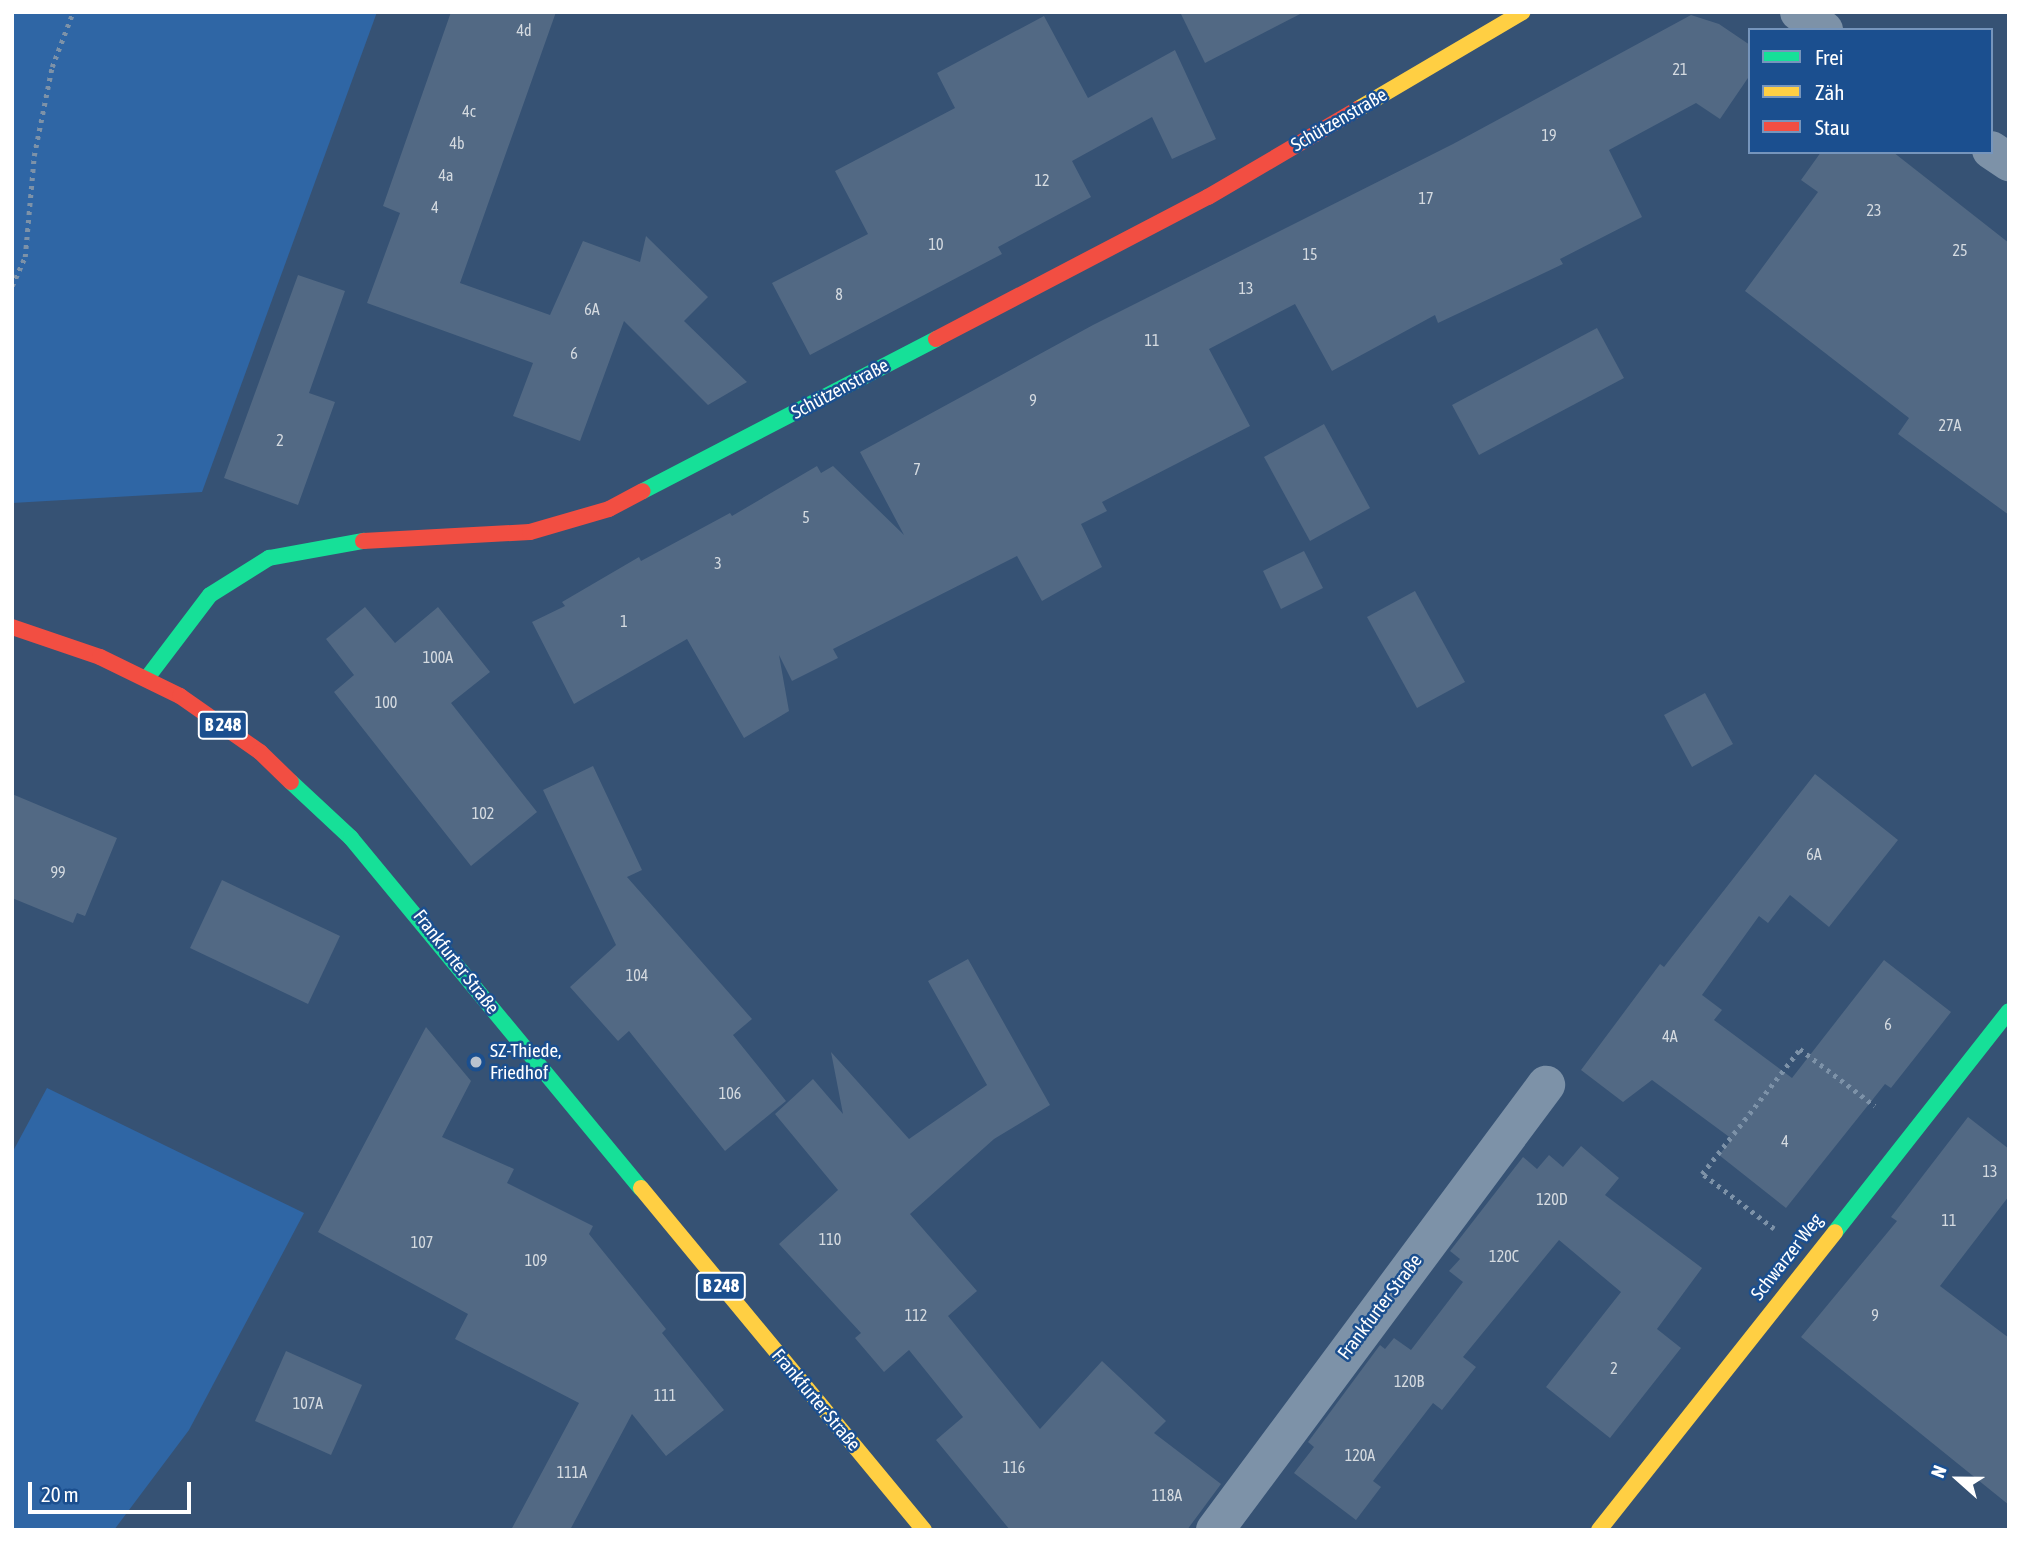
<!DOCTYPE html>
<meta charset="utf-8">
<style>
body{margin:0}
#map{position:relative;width:2021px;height:1542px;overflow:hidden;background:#365274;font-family:"Asap Condensed",sans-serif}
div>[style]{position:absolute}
.green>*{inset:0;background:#2f66a5}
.building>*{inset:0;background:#526984}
.path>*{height:4.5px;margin-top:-2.25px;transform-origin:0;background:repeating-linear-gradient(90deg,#7d92a8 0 3.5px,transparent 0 8.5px)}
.street>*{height:38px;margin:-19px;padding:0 19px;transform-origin:19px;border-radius:19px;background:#7d92a8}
.fast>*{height:16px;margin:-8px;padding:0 8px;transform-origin:8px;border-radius:8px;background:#16e098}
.slow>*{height:16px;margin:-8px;padding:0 8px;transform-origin:8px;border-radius:8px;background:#ffcf43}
.jam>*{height:16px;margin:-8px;padding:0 8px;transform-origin:8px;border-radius:8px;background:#f24e42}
.dots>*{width:19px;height:19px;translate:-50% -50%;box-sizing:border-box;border:4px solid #1b4f8f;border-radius:50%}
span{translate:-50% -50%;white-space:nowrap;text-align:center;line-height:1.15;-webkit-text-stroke:5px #1b4f8f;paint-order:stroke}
.number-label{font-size:16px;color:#d4dae0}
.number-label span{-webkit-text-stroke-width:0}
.shield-label span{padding:2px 5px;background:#1b4f8f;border:2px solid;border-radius:5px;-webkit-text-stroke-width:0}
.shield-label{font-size:18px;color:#fff;font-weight:700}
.street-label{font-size:19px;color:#fff}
.poi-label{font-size:19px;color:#fff}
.left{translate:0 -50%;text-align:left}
.frame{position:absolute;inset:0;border:14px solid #fff;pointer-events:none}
.legend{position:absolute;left:1748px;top:28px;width:245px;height:126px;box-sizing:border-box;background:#1b4f8f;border:2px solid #7695bc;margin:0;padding:9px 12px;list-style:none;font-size:21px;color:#fff}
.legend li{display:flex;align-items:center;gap:14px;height:35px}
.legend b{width:35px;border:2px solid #7695bc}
.north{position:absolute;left:1923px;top:1444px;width:70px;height:70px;-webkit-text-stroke:5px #1b4f8f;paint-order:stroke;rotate:291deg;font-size:19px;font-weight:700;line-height:28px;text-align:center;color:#fff}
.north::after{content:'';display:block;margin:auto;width:24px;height:32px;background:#fff;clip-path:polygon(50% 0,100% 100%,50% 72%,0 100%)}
.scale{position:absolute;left:28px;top:1482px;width:163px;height:32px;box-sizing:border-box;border:4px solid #fff;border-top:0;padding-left:9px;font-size:21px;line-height:24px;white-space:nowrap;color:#fff;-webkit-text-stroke:5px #1b4f8f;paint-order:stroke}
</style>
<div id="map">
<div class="green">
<i style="clip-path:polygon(12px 12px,377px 12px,202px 492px,12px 503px)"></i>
<i style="clip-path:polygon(47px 1088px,304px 1213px,189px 1430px,114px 1530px,12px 1530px,12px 1153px)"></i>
</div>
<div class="building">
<i style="clip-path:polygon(451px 12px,556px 12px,460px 283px,550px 315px,583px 241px,640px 262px,646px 236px,708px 297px,684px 321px,747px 382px,708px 405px,624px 321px,580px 441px,513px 416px,533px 363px,367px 303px,400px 213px,383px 206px)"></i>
<i style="clip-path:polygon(1180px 12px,1304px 12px,1205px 63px)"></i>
<i style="clip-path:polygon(1691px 15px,1719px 24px,1750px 45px,1750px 75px,1720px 119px,1696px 103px,1609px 150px,1642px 217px,1560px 259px,1563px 264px,1438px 323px,1435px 315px,1332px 371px,1295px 304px,1209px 349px,1250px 426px,1102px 502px,1107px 511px,1081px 524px,1102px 567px,1042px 601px,1017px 556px,833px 649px,838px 658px,792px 681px,779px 655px,789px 711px,744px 738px,687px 639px,574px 704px,532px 622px,565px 606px,562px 602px,639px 557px,641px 561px,730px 513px,732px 516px,817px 466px,821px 473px,833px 466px,904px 535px,860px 452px,1093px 325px,1453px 144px)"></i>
<i style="clip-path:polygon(1044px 16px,1088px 98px,1175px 50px,1216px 139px,1172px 159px,1152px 117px,1072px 161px,1091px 197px,998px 247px,1002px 254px,810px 355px,772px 283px,868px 234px,835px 171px,955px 108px,937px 73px)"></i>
<i style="clip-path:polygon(1821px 152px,1893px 152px,2009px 243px,2009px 515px,1898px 434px,1909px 418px,1745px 291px,1818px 192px,1801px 180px)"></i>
<i style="clip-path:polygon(298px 275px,345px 291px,309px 393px,335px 402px,298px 505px,224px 478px)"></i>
<i style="clip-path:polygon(1597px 328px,1624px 378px,1479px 455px,1452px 405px)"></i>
<i style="clip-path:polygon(1324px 424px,1370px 508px,1310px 541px,1264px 457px)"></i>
<i style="clip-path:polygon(1304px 551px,1323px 588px,1281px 609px,1263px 571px)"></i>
<i style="clip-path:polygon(1415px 591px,1465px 682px,1417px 708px,1367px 617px)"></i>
<i style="clip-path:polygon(365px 607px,395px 643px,438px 607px,490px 672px,451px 703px,537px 812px,471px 866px,334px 692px,354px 675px,326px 639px)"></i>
<i style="clip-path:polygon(1705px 693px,1733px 744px,1692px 767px,1664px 715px)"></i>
<i style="clip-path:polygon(593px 766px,642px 870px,627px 877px,752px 1019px,733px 1035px,786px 1101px,725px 1151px,629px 1031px,618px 1041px,570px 987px,616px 945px,543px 790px)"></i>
<i style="clip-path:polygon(1815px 774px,1898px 840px,1829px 927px,1790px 895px,1768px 923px,1759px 916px,1702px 995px,1722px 1010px,1714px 1020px,1792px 1078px,1884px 960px,1951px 1012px,1891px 1088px,1885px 1084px,1786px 1208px,1719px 1155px,1732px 1139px,1652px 1080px,1623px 1102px,1581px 1070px,1660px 964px,1664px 967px)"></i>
<i style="clip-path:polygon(12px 794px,117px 838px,85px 916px,77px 913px,73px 923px,12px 898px)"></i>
<i style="clip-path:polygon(222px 880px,340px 936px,308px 1004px,190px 948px)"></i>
<i style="clip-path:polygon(968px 959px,1050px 1105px,994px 1139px,910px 1214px,977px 1291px,948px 1316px,1040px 1429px,1102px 1361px,1166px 1421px,1154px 1433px,1221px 1484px,1187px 1530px,1010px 1530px,936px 1440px,963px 1417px,909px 1350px,884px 1372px,855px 1338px,861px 1333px,779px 1244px,838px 1190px,775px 1114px,813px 1079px,843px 1114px,831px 1052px,909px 1139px,987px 1085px,928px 981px)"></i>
<i style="clip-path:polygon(426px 1027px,471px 1081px,442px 1137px,514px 1169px,507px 1183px,593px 1226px,589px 1234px,666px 1329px,662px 1333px,724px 1410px,666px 1456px,632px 1414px,570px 1530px,511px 1530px,579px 1403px,455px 1339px,468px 1314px,318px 1232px)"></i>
<i style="clip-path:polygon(1968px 1117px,2009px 1149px,2009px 1196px,1940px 1286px,2009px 1338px,2009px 1505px,1801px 1337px,1897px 1221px,1891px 1217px)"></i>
<i style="clip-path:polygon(1581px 1146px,1619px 1178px,1605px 1195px,1702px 1268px,1657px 1329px,1681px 1348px,1610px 1438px,1546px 1387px,1621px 1292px,1559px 1240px,1463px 1357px,1476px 1367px,1442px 1410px,1433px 1403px,1373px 1481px,1381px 1487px,1356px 1520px,1294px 1473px,1314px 1447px,1308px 1442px,1380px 1345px,1385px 1349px,1394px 1338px,1411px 1350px,1463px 1282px,1449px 1271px,1460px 1259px,1450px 1251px,1523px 1157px,1537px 1169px,1549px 1155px,1563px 1167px)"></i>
<i style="clip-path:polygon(286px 1351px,362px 1385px,331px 1455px,255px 1421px)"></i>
</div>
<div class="path">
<i style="left:12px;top:286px;width:32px;rotate:-66deg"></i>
<i style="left:25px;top:257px;width:101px;rotate:-84.9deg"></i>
<i style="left:34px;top:156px;width:91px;rotate:-78.6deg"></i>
<i style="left:52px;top:67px;width:59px;rotate:-69.1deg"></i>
<i style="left:1774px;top:1229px;width:91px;rotate:-142.6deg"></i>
<i style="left:1702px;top:1174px;width:159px;rotate:-51.9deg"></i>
<i style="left:1800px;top:1049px;width:94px;rotate:37.2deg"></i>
</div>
<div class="street">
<i style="left:1799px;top:12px;width:31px;rotate:36deg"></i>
<i style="left:1991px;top:150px;width:22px;rotate:34deg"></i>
<i style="left:1215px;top:1530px;width:555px;rotate:-53.36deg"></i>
</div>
<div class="fast">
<i style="left:643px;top:491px;width:330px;rotate:-27.4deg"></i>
<i style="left:147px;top:678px;width:104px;rotate:-52.8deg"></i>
<i style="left:210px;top:595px;width:70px;rotate:-32.1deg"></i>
<i style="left:269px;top:558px;width:96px;rotate:-10.3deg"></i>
<i style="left:291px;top:782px;width:82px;rotate:43deg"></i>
<i style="left:351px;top:838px;width:455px;rotate:50.4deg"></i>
<i style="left:1835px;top:1232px;width:281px;rotate:-51.8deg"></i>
</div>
<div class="slow">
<i style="left:1358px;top:109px;width:191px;rotate:-30.5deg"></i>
<i style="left:641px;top:1188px;width:444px;rotate:50.4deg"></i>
<i style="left:1599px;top:1530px;width:380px;rotate:-51.6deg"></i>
</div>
<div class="jam">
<i style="left:936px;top:339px;width:307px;rotate:-27.6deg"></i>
<i style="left:1208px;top:197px;width:174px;rotate:-30.4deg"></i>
<i style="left:363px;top:541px;width:167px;rotate:-3.1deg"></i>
<i style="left:530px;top:532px;width:82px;rotate:-16.2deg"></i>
<i style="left:609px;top:509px;width:38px;rotate:-28deg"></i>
<i style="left:12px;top:627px;width:93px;rotate:18.8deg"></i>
<i style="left:100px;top:657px;width:89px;rotate:26deg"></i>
<i style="left:180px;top:696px;width:98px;rotate:35deg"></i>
<i style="left:260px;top:752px;width:43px;rotate:44.1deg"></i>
</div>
<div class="dots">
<i style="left:476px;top:1062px;background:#b9c2ce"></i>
</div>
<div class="number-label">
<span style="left:524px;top:30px">4d</span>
<span style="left:1680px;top:69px">21</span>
<span style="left:469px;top:111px">4c</span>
<span style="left:1549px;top:135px">19</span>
<span style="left:457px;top:143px">4b</span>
<span style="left:446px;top:175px">4a</span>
<span style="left:1042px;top:180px">12</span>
<span style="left:1426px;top:198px">17</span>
<span style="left:435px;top:207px">4</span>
<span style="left:1874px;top:210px">23</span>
<span style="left:936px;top:244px">10</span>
<span style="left:1960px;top:250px">25</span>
<span style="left:1310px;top:254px">15</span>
<span style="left:1246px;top:288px">13</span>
<span style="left:839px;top:294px">8</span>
<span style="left:592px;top:309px">6A</span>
<span style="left:1152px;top:340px">11</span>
<span style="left:574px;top:353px">6</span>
<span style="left:1033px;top:400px">9</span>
<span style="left:1950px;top:425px">27A</span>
<span style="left:280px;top:440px">2</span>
<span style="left:917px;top:469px">7</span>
<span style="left:806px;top:517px">5</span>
<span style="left:718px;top:563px">3</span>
<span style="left:624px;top:621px">1</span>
<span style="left:438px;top:657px">100A</span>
<span style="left:386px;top:702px">100</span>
<span style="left:483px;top:813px">102</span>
<span style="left:1814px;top:854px">6A</span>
<span style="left:58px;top:872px">99</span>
<span style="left:637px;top:975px">104</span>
<span style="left:1888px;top:1024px">6</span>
<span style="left:1670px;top:1036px">4A</span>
<span style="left:730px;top:1093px">106</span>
<span style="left:1785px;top:1141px">4</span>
<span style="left:1990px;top:1171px">13</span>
<span style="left:1552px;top:1199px">120D</span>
<span style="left:1949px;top:1220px">11</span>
<span style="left:830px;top:1239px">110</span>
<span style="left:422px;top:1242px">107</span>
<span style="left:1504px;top:1256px">120C</span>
<span style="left:536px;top:1260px">109</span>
<span style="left:916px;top:1315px">112</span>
<span style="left:1875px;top:1315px">9</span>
<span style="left:1614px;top:1368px">2</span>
<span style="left:1409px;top:1381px">120B</span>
<span style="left:665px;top:1395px">111</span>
<span style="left:308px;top:1403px">107A</span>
<span style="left:1360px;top:1455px">120A</span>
<span style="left:1014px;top:1467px">116</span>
<span style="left:572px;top:1472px">111A</span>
<span style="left:1167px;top:1495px">118A</span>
</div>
<div class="shield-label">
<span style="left:223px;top:725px">B 248</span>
<span style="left:721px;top:1286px">B 248</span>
</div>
<div class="street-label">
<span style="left:1339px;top:120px;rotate:-30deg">Schützenstraße</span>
<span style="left:840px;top:389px;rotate:-28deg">Schützenstraße</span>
<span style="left:456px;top:962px;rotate:52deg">Frankfurter Straße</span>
<span style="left:1787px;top:1257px;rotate:-52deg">Schwarzer Weg</span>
<span style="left:1380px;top:1307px;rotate:-53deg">Frankfurter Straße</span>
<span style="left:816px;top:1400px;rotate:50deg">Frankfurter Straße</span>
</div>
<div class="poi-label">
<span class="left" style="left:490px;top:1062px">SZ-Thiede,<br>Friedhof</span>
</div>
<div class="frame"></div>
<ul class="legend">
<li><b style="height:9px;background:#16e098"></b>Frei</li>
<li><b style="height:9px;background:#ffcf43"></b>Zäh</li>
<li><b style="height:9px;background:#f24e42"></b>Stau</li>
</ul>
<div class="north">N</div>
<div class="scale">20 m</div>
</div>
